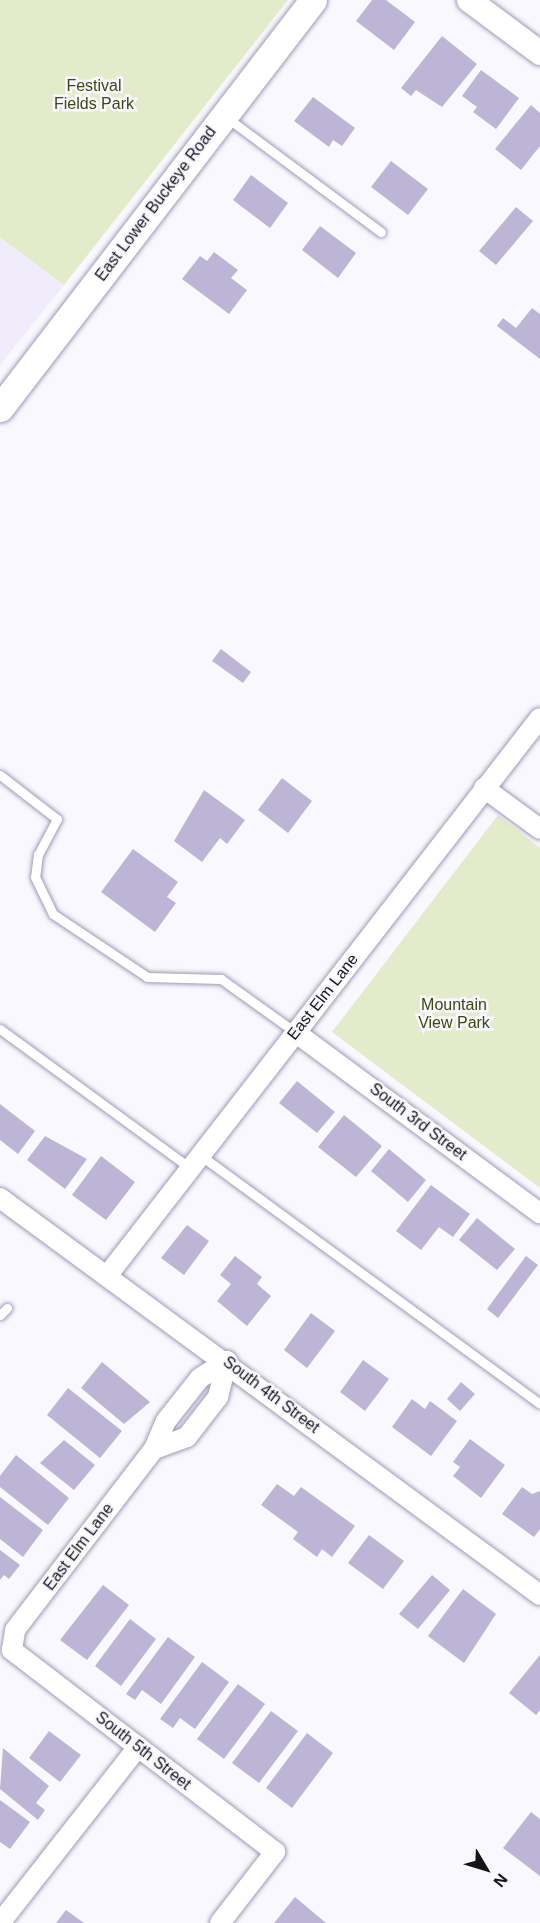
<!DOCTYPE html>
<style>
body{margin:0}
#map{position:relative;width:540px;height:1923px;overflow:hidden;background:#f9f8fe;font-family:Arial,sans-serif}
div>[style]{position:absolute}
.built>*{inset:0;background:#f0ecfc}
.green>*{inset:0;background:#e3ecca}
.building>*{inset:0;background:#bdb5d5}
.roads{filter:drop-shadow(0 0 2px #a199b7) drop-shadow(0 0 2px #a199b7)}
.service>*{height:9px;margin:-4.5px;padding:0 4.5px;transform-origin:4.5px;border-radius:4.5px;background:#fff}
.minor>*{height:20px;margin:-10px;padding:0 10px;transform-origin:10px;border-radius:10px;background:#fff}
.tertiary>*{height:24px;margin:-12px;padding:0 12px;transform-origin:12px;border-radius:12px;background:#fff}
.secondary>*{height:27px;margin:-13.5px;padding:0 13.5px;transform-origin:13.5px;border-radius:13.5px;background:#fff}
span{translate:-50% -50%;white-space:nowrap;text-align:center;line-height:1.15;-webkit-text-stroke:5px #f9f8fe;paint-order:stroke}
.park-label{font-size:16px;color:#3d470f}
.street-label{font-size:16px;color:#16131e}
.north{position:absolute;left:456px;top:1839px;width:60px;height:60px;-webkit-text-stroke:4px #f9f8fe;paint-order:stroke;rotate:128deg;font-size:16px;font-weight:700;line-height:24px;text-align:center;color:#16131e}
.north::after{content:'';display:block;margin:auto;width:21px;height:27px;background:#16131e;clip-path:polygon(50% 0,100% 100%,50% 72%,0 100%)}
</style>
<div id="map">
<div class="built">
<i style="clip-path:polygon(0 237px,64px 285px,0 365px)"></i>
</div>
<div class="green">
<i style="clip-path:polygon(0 0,288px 0,64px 285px,0 237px)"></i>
<i style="clip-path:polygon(498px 815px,540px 848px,540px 1188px,332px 1032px)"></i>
</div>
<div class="building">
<i style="clip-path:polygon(372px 0,386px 0,415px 22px,394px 50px,356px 21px)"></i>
<i style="clip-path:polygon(442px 36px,477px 64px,442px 107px,416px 90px,411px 96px,401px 88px)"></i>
<i style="clip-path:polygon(481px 70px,519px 98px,496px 129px,473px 112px,477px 107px,462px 96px)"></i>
<i style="clip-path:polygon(313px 97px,355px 128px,342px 146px,333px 140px,329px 147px,294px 121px)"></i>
<i style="clip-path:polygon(531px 105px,540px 113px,540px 146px,521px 170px,495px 149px)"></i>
<i style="clip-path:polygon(391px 161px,428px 189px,408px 215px,371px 187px)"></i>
<i style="clip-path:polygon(251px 175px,288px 203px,270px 228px,233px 200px)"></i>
<i style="clip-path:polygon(516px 207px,533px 221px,496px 265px,479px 251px)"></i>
<i style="clip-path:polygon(320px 226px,356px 253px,338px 278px,302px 250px)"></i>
<i style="clip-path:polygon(214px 252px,238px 270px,231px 278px,247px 290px,229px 314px,182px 279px,200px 256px,207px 261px)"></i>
<i style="clip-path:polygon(532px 308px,540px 314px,540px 359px,497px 326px,503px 318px,516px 328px)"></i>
<i style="clip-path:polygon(221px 649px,251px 672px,243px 683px,212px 661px)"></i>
<i style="clip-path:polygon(282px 778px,312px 801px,288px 833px,258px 810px)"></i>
<i style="clip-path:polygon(204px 790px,245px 820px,227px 844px,220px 838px,202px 862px,174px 841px)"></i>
<i style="clip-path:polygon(133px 849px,178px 882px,167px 897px,176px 903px,155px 932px,101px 892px)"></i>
<i style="clip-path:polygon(297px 1081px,335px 1112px,317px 1133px,279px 1103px)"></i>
<i style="clip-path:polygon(0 1104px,35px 1131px,18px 1154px,0 1140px)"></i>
<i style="clip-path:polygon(344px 1115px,382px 1146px,356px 1177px,318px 1147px)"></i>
<i style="clip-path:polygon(45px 1136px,87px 1159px,65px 1189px,27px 1160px)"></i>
<i style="clip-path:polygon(389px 1149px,426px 1180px,408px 1202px,371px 1171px)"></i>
<i style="clip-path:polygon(101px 1156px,135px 1182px,106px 1220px,72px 1195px)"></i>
<i style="clip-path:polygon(431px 1185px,470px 1214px,453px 1237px,439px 1227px,421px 1250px,396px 1231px)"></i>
<i style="clip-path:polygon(477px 1218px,515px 1249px,497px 1270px,459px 1240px)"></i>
<i style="clip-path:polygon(187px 1225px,209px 1241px,184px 1275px,161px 1258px)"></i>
<i style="clip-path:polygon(235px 1256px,262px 1277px,257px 1284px,271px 1296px,247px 1326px,217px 1301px,231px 1284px,220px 1275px)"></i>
<i style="clip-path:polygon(526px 1256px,538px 1265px,498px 1318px,487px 1309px)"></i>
<i style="clip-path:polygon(311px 1313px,335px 1331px,307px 1368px,284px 1350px)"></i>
<i style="clip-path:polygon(363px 1360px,389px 1379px,365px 1411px,340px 1392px)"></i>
<i style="clip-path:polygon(102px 1362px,150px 1402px,124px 1424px,81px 1388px)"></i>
<i style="clip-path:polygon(461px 1382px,475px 1394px,460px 1411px,447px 1399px)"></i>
<i style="clip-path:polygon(68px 1388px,122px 1431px,100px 1458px,47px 1415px)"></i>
<i style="clip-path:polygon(412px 1399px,425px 1409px,430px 1401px,457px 1421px,431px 1456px,392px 1427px)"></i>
<i style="clip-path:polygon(470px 1439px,505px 1465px,481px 1498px,453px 1476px,460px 1467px,453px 1462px)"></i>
<i style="clip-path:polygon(64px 1440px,95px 1465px,74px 1490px,40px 1463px)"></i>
<i style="clip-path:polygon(16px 1455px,69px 1498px,48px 1525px,0 1487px,0 1476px)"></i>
<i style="clip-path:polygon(277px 1484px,294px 1496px,301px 1487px,355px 1526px,332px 1557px,322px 1549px,317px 1557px,293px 1539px,298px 1532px,261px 1505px)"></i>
<i style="clip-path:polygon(522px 1487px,532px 1494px,540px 1491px,540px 1529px,534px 1537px,502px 1514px)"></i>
<i style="clip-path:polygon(0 1497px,43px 1530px,23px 1557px,0 1539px)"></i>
<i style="clip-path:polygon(369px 1535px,404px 1561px,383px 1589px,348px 1563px)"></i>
<i style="clip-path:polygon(0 1550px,20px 1565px,9px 1579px,4px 1575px,0 1580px)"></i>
<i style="clip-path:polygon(432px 1575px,450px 1590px,418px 1629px,399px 1614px)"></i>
<i style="clip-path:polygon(103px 1585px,129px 1605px,87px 1660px,60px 1640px)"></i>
<i style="clip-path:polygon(463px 1589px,496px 1614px,464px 1663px,428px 1636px)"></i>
<i style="clip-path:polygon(130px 1619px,156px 1639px,121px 1686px,95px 1666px)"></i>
<i style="clip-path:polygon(168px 1637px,195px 1657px,161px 1704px,142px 1690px,135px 1700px,126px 1694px)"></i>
<i style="clip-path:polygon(540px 1655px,540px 1710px,536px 1715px,509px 1693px)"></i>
<i style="clip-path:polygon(202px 1662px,229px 1682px,195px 1729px,180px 1718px,173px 1728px,160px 1719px)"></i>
<i style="clip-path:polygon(238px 1684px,265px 1704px,224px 1759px,197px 1739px)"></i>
<i style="clip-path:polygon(271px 1711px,298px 1731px,259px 1783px,232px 1763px)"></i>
<i style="clip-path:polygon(49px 1731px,81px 1755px,60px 1782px,29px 1758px)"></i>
<i style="clip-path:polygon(307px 1733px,333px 1753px,292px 1808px,266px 1788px)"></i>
<i style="clip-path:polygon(3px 1748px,49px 1786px,36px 1803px,45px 1810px,38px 1820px,0 1789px)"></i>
<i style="clip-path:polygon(0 1800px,30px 1822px,10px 1849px,0 1842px)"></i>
<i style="clip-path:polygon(531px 1812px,540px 1819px,540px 1876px,503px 1848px)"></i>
<i style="clip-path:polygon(295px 1897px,326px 1923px,274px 1923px)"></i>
<i style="clip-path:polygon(66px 1910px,84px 1923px,56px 1923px)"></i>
</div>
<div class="roads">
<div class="service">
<i style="left:226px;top:117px;width:193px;rotate:36.6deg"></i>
<i style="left:0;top:775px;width:72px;rotate:37.7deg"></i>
<i style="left:57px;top:819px;width:40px;rotate:118deg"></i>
<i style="left:38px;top:854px;width:23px;rotate:97deg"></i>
<i style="left:35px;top:877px;width:41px;rotate:64.1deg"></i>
<i style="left:53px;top:914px;width:113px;rotate:33.8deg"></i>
<i style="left:147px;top:977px;width:74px;rotate:1.5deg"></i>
<i style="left:221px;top:979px;width:91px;rotate:35.6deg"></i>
<i style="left:0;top:1029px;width:235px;rotate:36.2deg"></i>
<i style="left:200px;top:1155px;width:421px;rotate:36.2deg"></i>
<i style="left:0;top:1315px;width:10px;rotate:-45deg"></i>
</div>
<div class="minor">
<i style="left:484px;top:788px;width:69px;rotate:36.2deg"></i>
<i style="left:295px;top:1032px;width:305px;rotate:36.5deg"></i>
<i style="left:0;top:1198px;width:670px;rotate:36.32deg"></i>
<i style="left:107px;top:1276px;width:706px;rotate:-52.19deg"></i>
<i style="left:154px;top:1449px;width:35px;rotate:-20deg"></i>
<i style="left:187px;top:1437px;width:51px;rotate:-52.2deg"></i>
<i style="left:218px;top:1397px;width:37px;rotate:-76deg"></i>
<i style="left:0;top:1923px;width:224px;rotate:-51.9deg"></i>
<i style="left:220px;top:1923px;width:90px;rotate:-52.2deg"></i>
<i style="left:275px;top:1852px;width:332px;rotate:-142.5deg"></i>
<i style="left:12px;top:1650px;width:20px;rotate:-81deg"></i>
<i style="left:15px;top:1630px;width:228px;rotate:-52.5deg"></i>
<i style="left:154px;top:1449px;width:30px;rotate:-67deg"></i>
<i style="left:166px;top:1421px;width:55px;rotate:-51.7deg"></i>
<i style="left:200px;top:1378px;width:32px;rotate:-32deg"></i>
</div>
<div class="tertiary">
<i style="left:469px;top:0;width:89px;rotate:36.7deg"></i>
</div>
<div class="secondary">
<i style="left:0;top:408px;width:514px;rotate:-52.51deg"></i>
</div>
</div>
<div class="park-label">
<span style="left:94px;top:95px">Festival<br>Fields Park</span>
<span style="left:454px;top:1014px">Mountain<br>View Park</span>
</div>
<div class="street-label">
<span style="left:156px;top:204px;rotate:-53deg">East Lower Buckeye Road</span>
<span style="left:323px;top:997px;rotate:-52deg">East Elm Lane</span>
<span style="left:418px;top:1122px;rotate:37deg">South 3rd Street</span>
<span style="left:271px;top:1395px;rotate:37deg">South 4th Street</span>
<span style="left:79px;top:1547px;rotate:-53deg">East Elm Lane</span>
<span style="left:143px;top:1751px;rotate:38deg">South 5th Street</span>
</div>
<div class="north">N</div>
</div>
